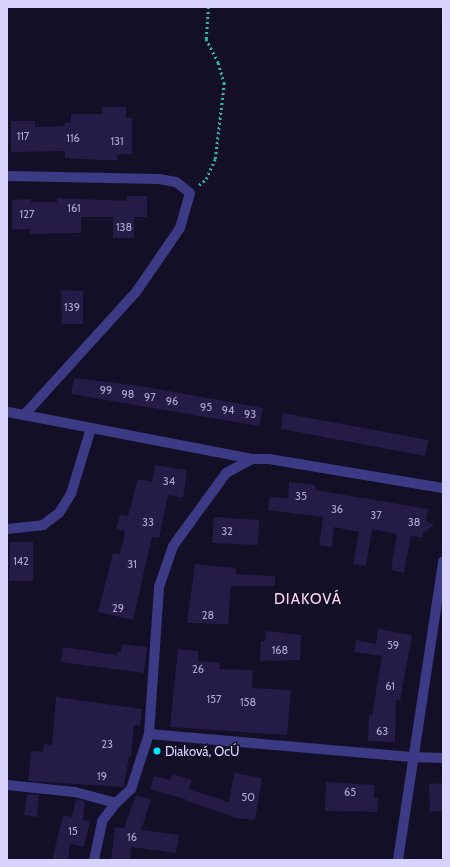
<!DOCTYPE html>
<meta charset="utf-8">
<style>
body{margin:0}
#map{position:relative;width:450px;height:867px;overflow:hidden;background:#130f26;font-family:Cabin,sans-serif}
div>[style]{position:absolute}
.building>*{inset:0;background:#241b47}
.path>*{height:2.5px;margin-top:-1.25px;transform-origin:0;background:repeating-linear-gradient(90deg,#2fb8b0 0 2px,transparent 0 5px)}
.minor>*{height:10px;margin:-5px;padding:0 5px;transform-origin:5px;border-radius:5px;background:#3d3a85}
.dots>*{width:11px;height:11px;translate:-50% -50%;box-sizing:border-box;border:2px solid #130f26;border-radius:50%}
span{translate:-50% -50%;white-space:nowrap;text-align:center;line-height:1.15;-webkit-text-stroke:3px #130f26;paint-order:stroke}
.number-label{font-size:11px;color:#aca6d1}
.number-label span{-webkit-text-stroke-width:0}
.poi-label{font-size:13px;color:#d9d4ff}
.left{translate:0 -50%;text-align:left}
.quarter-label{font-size:15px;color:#ffd6f0;letter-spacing:1px}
.frame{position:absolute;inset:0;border:8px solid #d9d4ff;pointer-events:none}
</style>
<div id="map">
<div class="building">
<i style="clip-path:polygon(102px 107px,126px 107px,126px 118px,132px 118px,132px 154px,122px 154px,117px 156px,118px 160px,103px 160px,65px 158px,65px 151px,11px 152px,11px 121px,35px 121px,35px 127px,65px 126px,65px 123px,71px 123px,71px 114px,102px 114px)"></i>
<i style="clip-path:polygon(127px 196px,147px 196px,147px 217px,134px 217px,134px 238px,113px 238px,113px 217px,81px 217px,81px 233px,30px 234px,30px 229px,12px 230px,12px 200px,31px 199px,31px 202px,57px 202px,57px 198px,127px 201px)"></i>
<i style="clip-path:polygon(61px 290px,83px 291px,83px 324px,62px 324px)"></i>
<i style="clip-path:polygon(74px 378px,140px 386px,263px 408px,259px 426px,71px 394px)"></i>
<i style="clip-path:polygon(283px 413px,428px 440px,425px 456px,281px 429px)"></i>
<i style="clip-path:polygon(155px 465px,187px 470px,183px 498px,168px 495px,159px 538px,152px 537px,133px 620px,98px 612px,113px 553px,120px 554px,125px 531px,116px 529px,120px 515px,128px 516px,138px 479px,152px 482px)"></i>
<i style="clip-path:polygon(289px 482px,315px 485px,315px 490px,428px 509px,426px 521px,434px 525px,423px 533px,423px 538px,411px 536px,404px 573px,391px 570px,397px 534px,372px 529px,366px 566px,353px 564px,359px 532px,334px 527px,332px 547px,319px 545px,323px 517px,268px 510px,270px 497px,288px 498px)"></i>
<i style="clip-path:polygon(214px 517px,259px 520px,258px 545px,212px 543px)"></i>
<i style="clip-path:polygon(10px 542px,33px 542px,33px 581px,9px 581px)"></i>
<i style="clip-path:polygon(195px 564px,236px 568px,236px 574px,275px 576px,275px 586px,231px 586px,228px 624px,187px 623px)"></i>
<i style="clip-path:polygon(378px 629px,412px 635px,400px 701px,396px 700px,395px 742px,368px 741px,369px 715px,372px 715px,382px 656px,354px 652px,356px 640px,376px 644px)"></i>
<i style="clip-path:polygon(266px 631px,301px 635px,300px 660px,260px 661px,261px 641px,265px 641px)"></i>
<i style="clip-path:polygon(122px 644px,147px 647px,144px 673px,61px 662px,63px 647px,117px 655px,117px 652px,121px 652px)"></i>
<i style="clip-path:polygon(178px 649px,198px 651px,198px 661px,220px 663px,219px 669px,253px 670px,252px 688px,291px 690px,287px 735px,170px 727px)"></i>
<i style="clip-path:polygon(56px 697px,142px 709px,140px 726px,134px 725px,131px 757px,129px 756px,124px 787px,28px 781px,31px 751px,42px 752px,42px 755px,44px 744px,52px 745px)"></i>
<i style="clip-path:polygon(234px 773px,262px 778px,255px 820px,236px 818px,185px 800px,186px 797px,185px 799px,150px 789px,154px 776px,170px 780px,172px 774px,192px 780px,189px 789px,229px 802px)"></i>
<i style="clip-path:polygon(326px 782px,374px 785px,374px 798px,378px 798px,377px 812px,325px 811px)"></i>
<i style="clip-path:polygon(443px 783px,443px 811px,430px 812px,429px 784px)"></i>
<i style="clip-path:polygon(27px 794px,39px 795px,37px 817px,24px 815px)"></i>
<i style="clip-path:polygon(136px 795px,151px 800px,141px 830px,179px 835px,176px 853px,131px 847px,130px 860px,111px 860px,115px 827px,124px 828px)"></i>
<i style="clip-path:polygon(76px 799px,85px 801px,83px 820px,90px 821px,84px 847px,70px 844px,68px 860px,52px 860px,63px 815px,72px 817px)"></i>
</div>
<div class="path">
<i style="left:199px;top:185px;width:9px;rotate:-41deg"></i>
<i style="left:206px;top:179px;width:22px;rotate:-66deg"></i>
<i style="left:215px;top:159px;width:76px;rotate:-83.2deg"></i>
<i style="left:224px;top:84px;width:22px;rotate:-106deg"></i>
<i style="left:218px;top:63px;width:27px;rotate:-117deg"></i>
<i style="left:206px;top:39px;width:32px;rotate:-86deg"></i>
</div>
<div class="minor">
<i style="left:7px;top:176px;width:152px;rotate:1.1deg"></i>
<i style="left:159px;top:179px;width:17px;rotate:10deg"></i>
<i style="left:176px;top:182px;width:18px;rotate:38deg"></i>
<i style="left:190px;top:193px;width:36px;rotate:106deg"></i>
<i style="left:180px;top:228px;width:78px;rotate:124.5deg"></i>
<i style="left:136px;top:292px;width:166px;rotate:132.3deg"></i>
<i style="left:24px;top:415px;width:17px;rotate:-170deg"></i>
<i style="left:24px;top:415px;width:232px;rotate:10.9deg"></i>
<i style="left:7px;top:529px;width:36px;rotate:-6deg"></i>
<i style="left:43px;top:525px;width:20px;rotate:-37deg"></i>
<i style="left:59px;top:513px;width:22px;rotate:-58deg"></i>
<i style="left:71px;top:494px;width:69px;rotate:-73.1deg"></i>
<i style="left:149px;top:734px;width:266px;rotate:5deg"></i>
<i style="left:414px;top:757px;width:29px;rotate:2deg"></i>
<i style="left:7px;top:785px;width:68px;rotate:5.9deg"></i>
<i style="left:75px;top:792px;width:42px;rotate:15deg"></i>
<i style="left:94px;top:860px;width:40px;rotate:-78deg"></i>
<i style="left:102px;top:821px;width:23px;rotate:-52deg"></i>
<i style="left:116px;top:803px;width:21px;rotate:-43deg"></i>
<i style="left:131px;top:789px;width:58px;rotate:-71.9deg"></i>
<i style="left:149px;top:734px;width:147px;rotate:-86.1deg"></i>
<i style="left:159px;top:587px;width:43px;rotate:-71.1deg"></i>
<i style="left:173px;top:546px;width:90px;rotate:-54deg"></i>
<i style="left:226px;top:473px;width:30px;rotate:-28deg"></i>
<i style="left:252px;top:459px;width:17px"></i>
<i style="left:269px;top:459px;width:176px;rotate:9.5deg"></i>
<i style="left:398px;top:860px;width:302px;rotate:-81.4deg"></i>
</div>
<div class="dots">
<i style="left:157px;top:751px;background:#00e5ff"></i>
</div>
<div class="number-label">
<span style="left:23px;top:136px">117</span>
<span style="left:73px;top:138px">116</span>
<span style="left:117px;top:141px">131</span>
<span style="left:74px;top:208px">161</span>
<span style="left:27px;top:214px">127</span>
<span style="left:124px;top:227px">138</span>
<span style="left:72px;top:307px">139</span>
<span style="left:106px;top:390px">99</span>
<span style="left:128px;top:394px">98</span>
<span style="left:150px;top:397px">97</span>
<span style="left:172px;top:401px">96</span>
<span style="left:206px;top:407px">95</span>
<span style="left:228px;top:410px">94</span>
<span style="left:250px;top:414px">93</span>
<span style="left:169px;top:481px">34</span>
<span style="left:301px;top:496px">35</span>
<span style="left:337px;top:509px">36</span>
<span style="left:376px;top:515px">37</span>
<span style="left:148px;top:522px">33</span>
<span style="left:414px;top:522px">38</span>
<span style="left:227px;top:531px">32</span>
<span style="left:21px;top:561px">142</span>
<span style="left:132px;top:564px">31</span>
<span style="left:118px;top:608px">29</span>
<span style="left:208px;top:615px">28</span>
<span style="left:393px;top:645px">59</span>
<span style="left:280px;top:650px">168</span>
<span style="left:198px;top:669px">26</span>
<span style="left:390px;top:686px">61</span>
<span style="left:214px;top:699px">157</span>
<span style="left:248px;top:702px">158</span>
<span style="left:382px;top:731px">63</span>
<span style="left:107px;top:744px">23</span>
<span style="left:102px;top:776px">19</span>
<span style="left:350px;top:792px">65</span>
<span style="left:248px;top:797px">50</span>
<span style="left:73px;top:831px">15</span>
<span style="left:132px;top:837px">16</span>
</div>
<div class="poi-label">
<span class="left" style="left:165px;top:751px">Diaková, OcÚ</span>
</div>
<div class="quarter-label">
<span style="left:308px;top:600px">DIAKOVÁ</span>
</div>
<div class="frame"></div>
</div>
